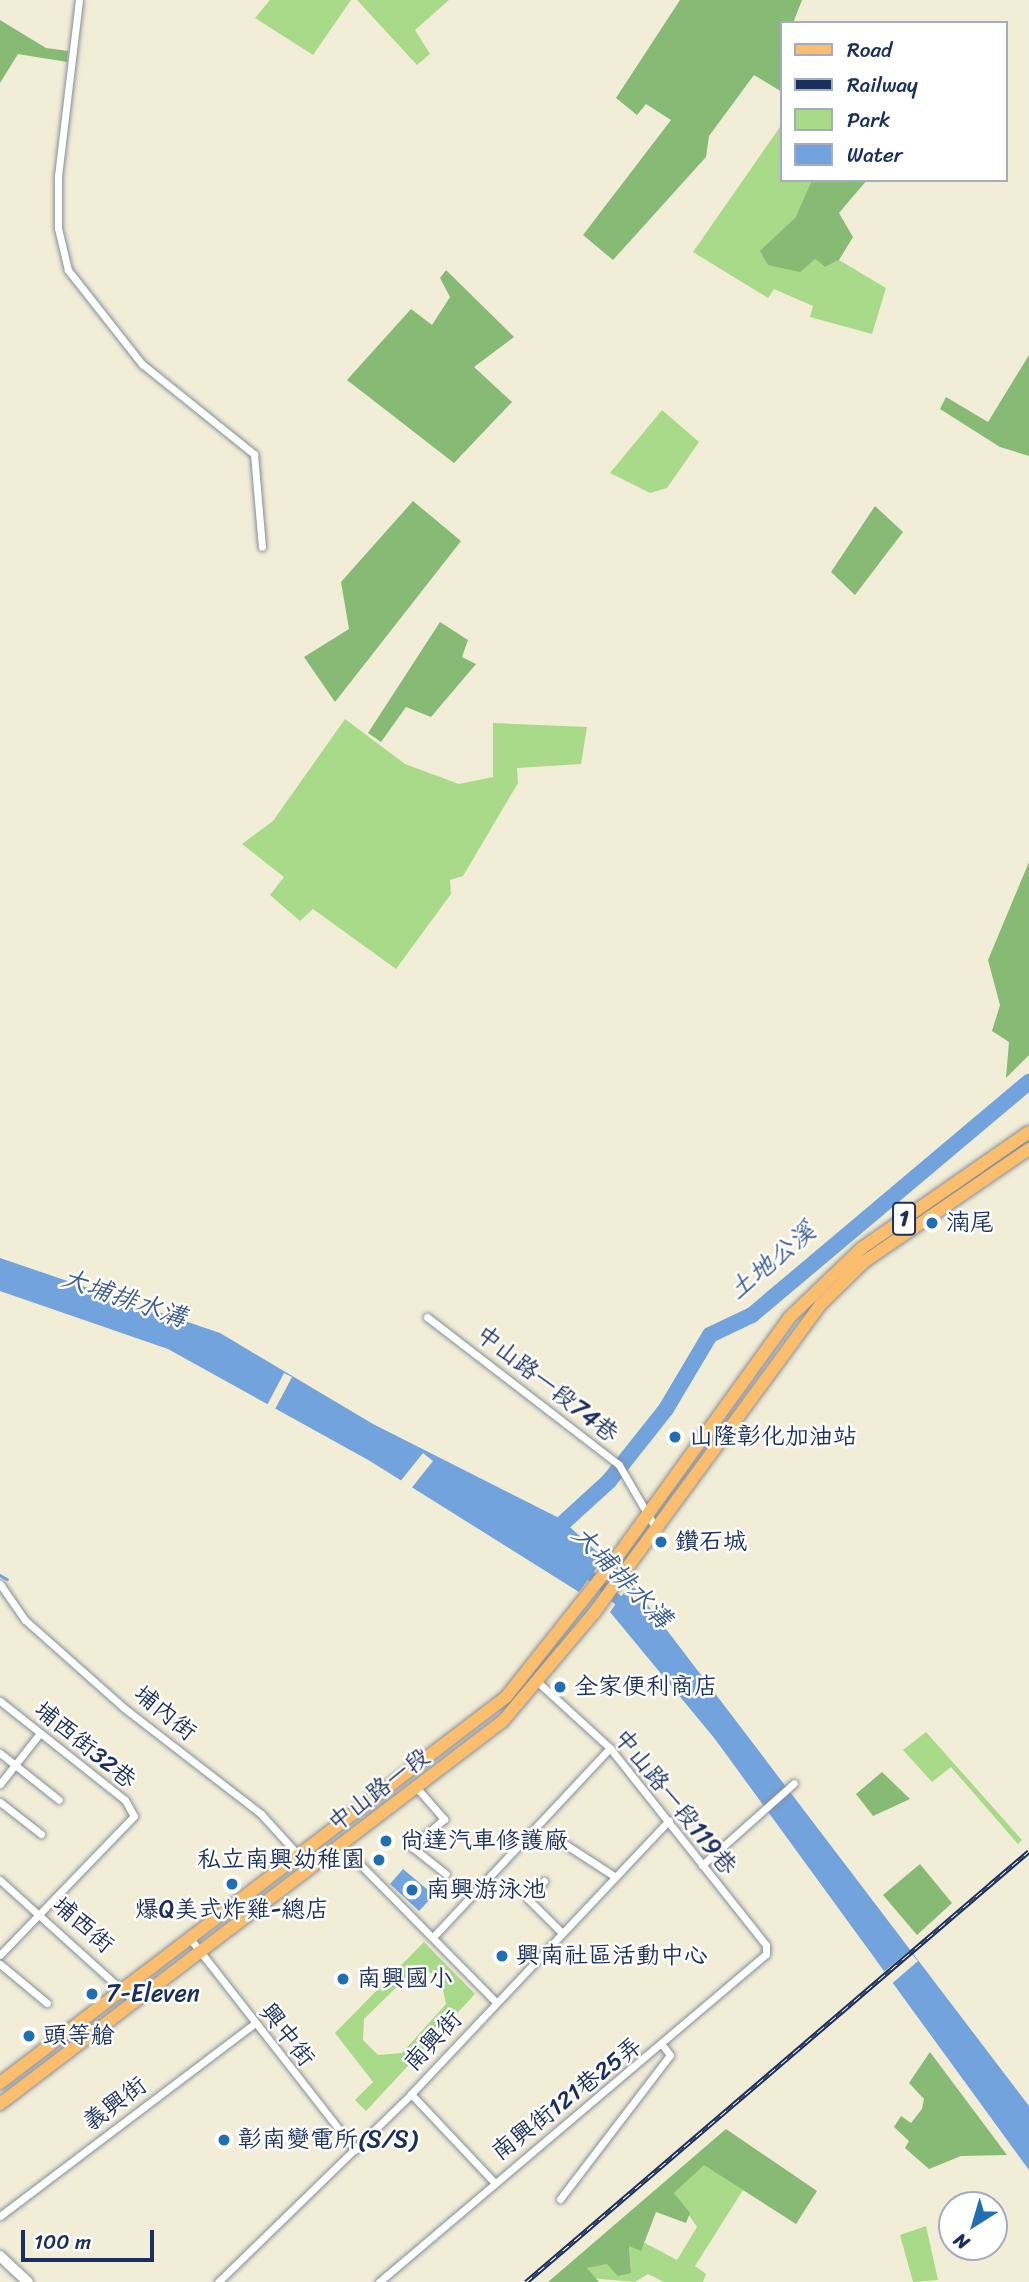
<!DOCTYPE html>
<meta charset="utf-8">
<style>
body{margin:0}
#map{position:relative;width:1029px;height:2282px;overflow:hidden;background:#f2edd7;font-family:Sriracha,"LXGW WenKai TC",sans-serif}
div>[style]{position:absolute}
.green>*{inset:0;background:#a8da89}
.forest>*{inset:0;background:#86ba75}
.water>*{inset:0;background:#72a3dd}
.pier>*{inset:0;background:#f2edd7}
.stream>*{height:2.5px;margin:-1.25px;padding:0 1.25px;transform-origin:1.25px;border-radius:1.25px;background:#72a3dd}
.canal>*{height:10px;margin:-5px;padding:0 5px;transform-origin:5px;border-radius:5px;background:#72a3dd}
.river>*{height:16px;margin:-8px;padding:0 8px;transform-origin:8px;border-radius:8px;background:#72a3dd}
.roads{filter:drop-shadow(0 0 2px #868e9a) drop-shadow(0 0 2px #868e9a)}
.minor>*{height:7px;margin:-3.5px;padding:0 3.5px;transform-origin:3.5px;border-radius:3.5px;background:#fff}
.tertiary>*{height:10px;margin:-5px;padding:0 5px;transform-origin:5px;border-radius:5px;background:#fff}
.primary>*{height:12px;margin:-6px;padding:0 6px;transform-origin:6px;border-radius:6px;background:#fbbd6e}
.rail>*{height:5px;margin-top:-2.5px;transform-origin:0;background:repeating-linear-gradient(90deg,#fff 0 8px,#1b2f5e 0 16px);box-sizing:border-box;border-block:2px solid #1b2f5e}
.dots>*{width:19px;height:19px;translate:-50% -50%;box-sizing:border-box;border:4px solid #fff;border-radius:50%}
span{translate:-50% -50%;white-space:nowrap;text-align:center;line-height:1.15;-webkit-text-stroke:5px #fff;paint-order:stroke}
.shield-label span{padding:2px 5px;background:#fff;border:2px solid;border-radius:5px;-webkit-text-stroke-width:0}
.shield-label{font-size:23px;color:#1b2f5e;font-weight:700}
.poi-label{font-size:24px;color:#1b2f5e}
.left{translate:0 -50%;text-align:left}
.right{translate:-100% -50%;text-align:right}
.street-label{font-size:24px;color:#1b2f5e}
.water-label{font-size:26px;color:#3e5d91;font-style:italic}
.legend{position:absolute;left:780px;top:21px;width:228px;height:161px;box-sizing:border-box;background:#fff;border:2px solid #a4acbf;margin:0;padding:9px 12px;list-style:none;font-size:21px;color:#1b2f5e}
.legend li{display:flex;align-items:center;gap:14px;height:35px}
.legend b{width:35px;border:2px solid #a4acbf}
.north{position:absolute;left:938px;top:2191px;width:70px;height:70px;box-sizing:border-box;background:#fff;border:2px solid #a4acbf;border-radius:50%;rotate:217deg;font-size:19px;font-weight:700;line-height:28px;text-align:center;color:#1b2f5e}
.north::after{content:'';display:block;margin:auto;width:24px;height:32px;background:#1f6fb2;clip-path:polygon(50% 0,100% 100%,50% 72%,0 100%)}
.scale{position:absolute;left:21px;top:2230px;width:133px;height:32px;box-sizing:border-box;border:4px solid #1b2f5e;border-top:0;padding-left:9px;font-size:21px;line-height:24px;white-space:nowrap;color:#1b2f5e;-webkit-text-stroke:5px #fff;paint-order:stroke}
</style>
<div id="map">
<div class="green">
<i style="clip-path:polygon(270px 0,351px 0,313px 55px,255px 18px)"></i>
<i style="clip-path:polygon(357px 0,449px 0,415px 30px,430px 54px,417px 65px)"></i>
<i style="clip-path:polygon(782px 124px,782px 180px,812px 180px,795px 218px,815px 259px,825px 267px,839px 260px,886px 288px,872px 334px,810px 317px,813px 306px,774px 289px,768px 298px,693px 252px)"></i>
<i style="clip-path:polygon(662px 410px,699px 442px,667px 488px,650px 493px,610px 473px)"></i>
<i style="clip-path:polygon(345px 719px,405px 764px,459px 784px,493px 777px,493px 723px,587px 727px,581px 764px,517px 768px,518px 783px,463px 876px,450px 880px,451px 894px,396px 969px,313px 909px,300px 921px,270px 895px,284px 877px,242px 844px,273px 821px)"></i>
<i style="clip-path:polygon(926px 1732px,1022px 1840px,1018px 1844px,951px 1767px,932px 1782px,903px 1750px)"></i>
<i style="clip-path:polygon(evenodd,424px 1942px,475px 1994px,366px 2111px,355px 2100px,373px 2082px,335px 2033px,424px 1942px,416px 1968px,440px 1976px,446px 2004px,402px 2053px,378px 2055px,363px 2040px,364px 2019px,416px 1968px)"></i>
<i style="clip-path:polygon(704px 2164px,743px 2190px,695px 2266px,706px 2274px,703px 2282px,664px 2282px,648px 2274px,635px 2282px,590px 2278px,587px 2267px,607px 2264px,631px 2272px,629px 2246px,645px 2243px,677px 2260px,697px 2227px,674px 2193px)"></i>
<i style="clip-path:polygon(926px 2226px,938px 2280px,913px 2282px,900px 2235px)"></i>
</div>
<div class="forest">
<i style="clip-path:polygon(680px 0,802px 0,793px 23px,782px 23px,782px 92px,754px 75px,709px 136px,706px 157px,613px 260px,583px 235px,671px 120px,646px 104px,637px 115px,616px 98px)"></i>
<i style="clip-path:polygon(0 20px,46px 48px,68px 51px,67px 62px,18px 54px,0 83px)"></i>
<i style="clip-path:polygon(812px 180px,867px 180px,839px 213px,853px 237px,839px 260px,825px 267px,815px 259px,800px 272px,768px 265px,760px 251px,795px 218px)"></i>
<i style="clip-path:polygon(446px 270px,514px 337px,474px 367px,512px 402px,454px 463px,347px 380px,411px 309px,432px 325px,450px 297px,440px 278px)"></i>
<i style="clip-path:polygon(1029px 355px,1029px 456px,1000px 447px,940px 409px,946px 397px,988px 422px)"></i>
<i style="clip-path:polygon(413px 501px,461px 541px,335px 702px,304px 657px,349px 629px,341px 582px)"></i>
<i style="clip-path:polygon(875px 506px,903px 532px,855px 595px,831px 572px)"></i>
<i style="clip-path:polygon(440px 622px,468px 640px,462px 657px,476px 664px,431px 717px,406px 707px,381px 742px,368px 733px)"></i>
<i style="clip-path:polygon(1029px 862px,1029px 1055px,1006px 1078px,1009px 1042px,992px 1031px,1000px 1005px,988px 960px)"></i>
<i style="clip-path:polygon(882px 1772px,910px 1799px,873px 1816px,856px 1794px)"></i>
<i style="clip-path:polygon(920px 1864px,952px 1903px,917px 1935px,883px 1895px)"></i>
<i style="clip-path:polygon(930px 2052px,1007px 2155px,961px 2156px,929px 2169px,905px 2148px,909px 2141px,894px 2127px,901px 2116px,911px 2123px,922px 2109px,924px 2099px,909px 2083px)"></i>
<i style="clip-path:polygon(726px 2129px,817px 2191px,796px 2224px,704px 2165px,674px 2193px,690px 2213px,686px 2223px,656px 2212px,641px 2251px,629px 2246px,631px 2273px,618px 2276px,607px 2264px,587px 2268px,599px 2282px,548px 2282px)"></i>
</div>
<div class="water">
<i style="clip-path:polygon(0 1258px,220px 1333px,373px 1424px,561px 1519px,604px 1558px,579px 1592px,370px 1461px,168px 1349px,0 1291px)"></i>
<i style="clip-path:polygon(631px 1583px,1029px 2106px,1029px 2170px,715px 1739px,610px 1612px)"></i>
<i style="clip-path:polygon(403px 1869px,434px 1895px,419px 1911px,390px 1884px)"></i>
</div>
<div class="pier">
<i style="clip-path:polygon(284px 1373px,292px 1377px,273px 1413px,265px 1409px)"></i>
<i style="clip-path:polygon(423px 1453px,433px 1461px,410px 1490px,399px 1483px)"></i>
<i style="clip-path:polygon(909px 1951px,918px 1961px,888px 1987px,880px 1975px)"></i>
</div>
<div class="stream">
<i style="left:0;top:1575px;width:8px;rotate:30deg"></i>
</div>
<div class="canal">
<i style="left:582px;top:1568px;width:62px;rotate:41.7deg"></i>
</div>
<div class="river">
<i style="left:551px;top:1534px;width:79px;rotate:-42.4deg"></i>
<i style="left:609px;top:1481px;width:92px;rotate:-51.6deg"></i>
<i style="left:666px;top:1409px;width:86px;rotate:-59.3deg"></i>
<i style="left:710px;top:1335px;width:47px;rotate:-25.5deg"></i>
<i style="left:752px;top:1315px;width:362px;rotate:-40.1deg"></i>
</div>
<div class="roads">
<div class="minor">
<i style="left:79px;top:0;width:176px;rotate:96.8deg"></i>
<i style="left:58px;top:175px;width:53px;rotate:90deg"></i>
<i style="left:58px;top:228px;width:43px;rotate:76.6deg"></i>
<i style="left:68px;top:270px;width:120px;rotate:51.8deg"></i>
<i style="left:142px;top:364px;width:144px;rotate:38.8deg"></i>
<i style="left:254px;top:454px;width:93px;rotate:85.1deg"></i>
<i style="left:427px;top:1317px;width:242px;rotate:37.6deg"></i>
<i style="left:619px;top:1465px;width:72px;rotate:59.9deg"></i>
<i style="left:0;top:1584px;width:44px;rotate:55.2deg"></i>
<i style="left:25px;top:1620px;width:132px;rotate:41.6deg"></i>
<i style="left:124px;top:1708px;width:173px;rotate:37.7deg"></i>
<i style="left:261px;top:1814px;width:74px;rotate:47.7deg"></i>
<i style="left:0;top:1701px;width:159px;rotate:38.4deg"></i>
<i style="left:125px;top:1800px;width:18px;rotate:61deg"></i>
<i style="left:134px;top:1816px;width:193px;rotate:134deg"></i>
<i style="left:0;top:1753px;width:75px;rotate:38.5deg"></i>
<i style="left:0;top:1784px;width:65px;rotate:-51.9deg"></i>
<i style="left:416px;top:1787px;width:43px;rotate:48.8deg"></i>
<i style="left:444px;top:1819px;width:43px;rotate:138.8deg"></i>
<i style="left:412px;top:1847px;width:43px;rotate:38.5deg"></i>
<i style="left:0;top:1802px;width:52px;rotate:38deg"></i>
<i style="left:557px;top:1839px;width:68px;rotate:33deg"></i>
<i style="left:340px;top:1844px;width:222px;rotate:45.4deg"></i>
<i style="left:702px;top:1865px;width:123px;rotate:-41.7deg"></i>
<i style="left:0;top:1880px;width:183px;rotate:42.1deg"></i>
<i style="left:544px;top:1881px;width:24px;rotate:132deg"></i>
<i style="left:528px;top:1899px;width:45px;rotate:45deg"></i>
<i style="left:433px;top:1937px;width:259px;rotate:-46.9deg"></i>
<i style="left:192px;top:1941px;width:265px;rotate:52deg"></i>
<i style="left:0;top:1964px;width:61px;rotate:39.7deg"></i>
<i style="left:411px;top:2094px;width:120px;rotate:46.7deg"></i>
<i style="left:560px;top:2199px;width:181px;rotate:-52.6deg"></i>
<i style="left:670px;top:2055px;width:10px;rotate:-127deg"></i>
<i style="left:0;top:2216px;width:318px;rotate:-37.1deg"></i>
<i style="left:218px;top:2282px;width:269px;rotate:-44.2deg"></i>
<i style="left:411px;top:2094px;width:376px;rotate:-46.7deg"></i>
<i style="left:379px;top:2282px;width:507px;rotate:-40.28deg"></i>
<i style="left:766px;top:1954px;width:9px;rotate:-90deg"></i>
<i style="left:766px;top:1945px;width:251px;rotate:-128.4deg"></i>
<i style="left:610px;top:1748px;width:95px;rotate:-137.6deg"></i>
</div>
<div class="tertiary">
<i style="left:0;top:2256px;width:38px;rotate:43deg"></i>
</div>
<div class="primary">
<i style="left:0;top:2083px;width:636px;rotate:-37.34deg"></i>
<i style="left:506px;top:1697px;width:174px;rotate:-51.5deg"></i>
<i style="left:614px;top:1561px;width:299px;rotate:-54.2deg"></i>
<i style="left:789px;top:1318px;width:101px;rotate:-43.8deg"></i>
<i style="left:862px;top:1248px;width:203px;rotate:-34.8deg"></i>
<i style="left:0;top:2104px;width:632px;rotate:-37.29deg"></i>
<i style="left:503px;top:1721px;width:141px;rotate:-49.9deg"></i>
<i style="left:594px;top:1613px;width:383px;rotate:-53.7deg"></i>
<i style="left:821px;top:1304px;width:60px;rotate:-44.3deg"></i>
<i style="left:864px;top:1262px;width:200px;rotate:-34.4deg"></i>
</div>
</div>
<div class="rail">
<i style="left:526px;top:2282px;width:662px;rotate:-40.59deg"></i>
</div>
<div class="dots">
<i style="left:932px;top:1223px;background:#1f6fb2"></i>
<i style="left:675px;top:1437px;background:#1f6fb2"></i>
<i style="left:661px;top:1542px;background:#1f6fb2"></i>
<i style="left:560px;top:1687px;background:#1f6fb2"></i>
<i style="left:386px;top:1841px;background:#1f6fb2"></i>
<i style="left:379px;top:1860px;background:#1f6fb2"></i>
<i style="left:232px;top:1884px;background:#1f6fb2"></i>
<i style="left:412px;top:1890px;background:#1f6fb2"></i>
<i style="left:502px;top:1956px;background:#1f6fb2"></i>
<i style="left:343px;top:1979px;background:#1f6fb2"></i>
<i style="left:92px;top:1994px;background:#1f6fb2"></i>
<i style="left:29px;top:2036px;background:#1f6fb2"></i>
<i style="left:224px;top:2140px;background:#1f6fb2"></i>
</div>
<div class="shield-label">
<span style="left:904px;top:1219px">1</span>
</div>
<div class="poi-label">
<span class="left" style="left:946px;top:1223px">湳尾</span>
<span class="left" style="left:689px;top:1437px">山隆彰化加油站</span>
<span class="left" style="left:675px;top:1542px">鑽石城</span>
<span class="left" style="left:574px;top:1687px">全家便利商店</span>
<span class="left" style="left:400px;top:1841px">尚達汽車修護廠</span>
<span class="right" style="left:365px;top:1860px">私立南興幼稚園</span>
<span class="left" style="left:426px;top:1890px">南興游泳池</span>
<span style="left:232px;top:1910px">爆Q美式炸雞-總店</span>
<span class="left" style="left:516px;top:1956px">興南社區活動中心</span>
<span class="left" style="left:357px;top:1979px">南興國小</span>
<span class="left" style="left:106px;top:1994px">7-Eleven</span>
<span class="left" style="left:43px;top:2036px">頭等艙</span>
<span class="left" style="left:238px;top:2140px">彰南變電所(S/S)</span>
</div>
<div class="street-label">
<span style="left:547px;top:1384px;rotate:38deg">中山路一段74巷</span>
<span style="left:165px;top:1713px;rotate:39deg">埔內街</span>
<span style="left:85px;top:1745px;rotate:39deg">埔西街32巷</span>
<span style="left:379px;top:1790px;rotate:-37deg">中山路一段</span>
<span style="left:675px;top:1802px;rotate:51deg">中山路一段119巷</span>
<span style="left:83px;top:1925px;rotate:41deg">埔西街</span>
<span style="left:287px;top:2035px;rotate:52deg">興中街</span>
<span style="left:433px;top:2041px;rotate:-47deg">南興街</span>
<span style="left:567px;top:2099px;rotate:-38deg">南興街121巷25弄</span>
<span style="left:115px;top:2104px;rotate:-37deg">義興街</span>
</div>
<div class="water-label">
<span style="left:772px;top:1261px;rotate:-40deg">土地公溪</span>
<span style="left:124px;top:1298px;rotate:19deg">大埔排水溝</span>
<span style="left:622px;top:1577px;rotate:46deg">大埔排水溝</span>
</div>
<ul class="legend">
<li><b style="height:9px;background:#fbbd6e"></b>Road</li>
<li><b style="height:9px;background:#1b2f5e"></b>Railway</li>
<li><b style="height:19px;background:#a8da89"></b>Park</li>
<li><b style="height:19px;background:#72a3dd"></b>Water</li>
</ul>
<div class="north">N</div>
<div class="scale">100 m</div>
</div>
